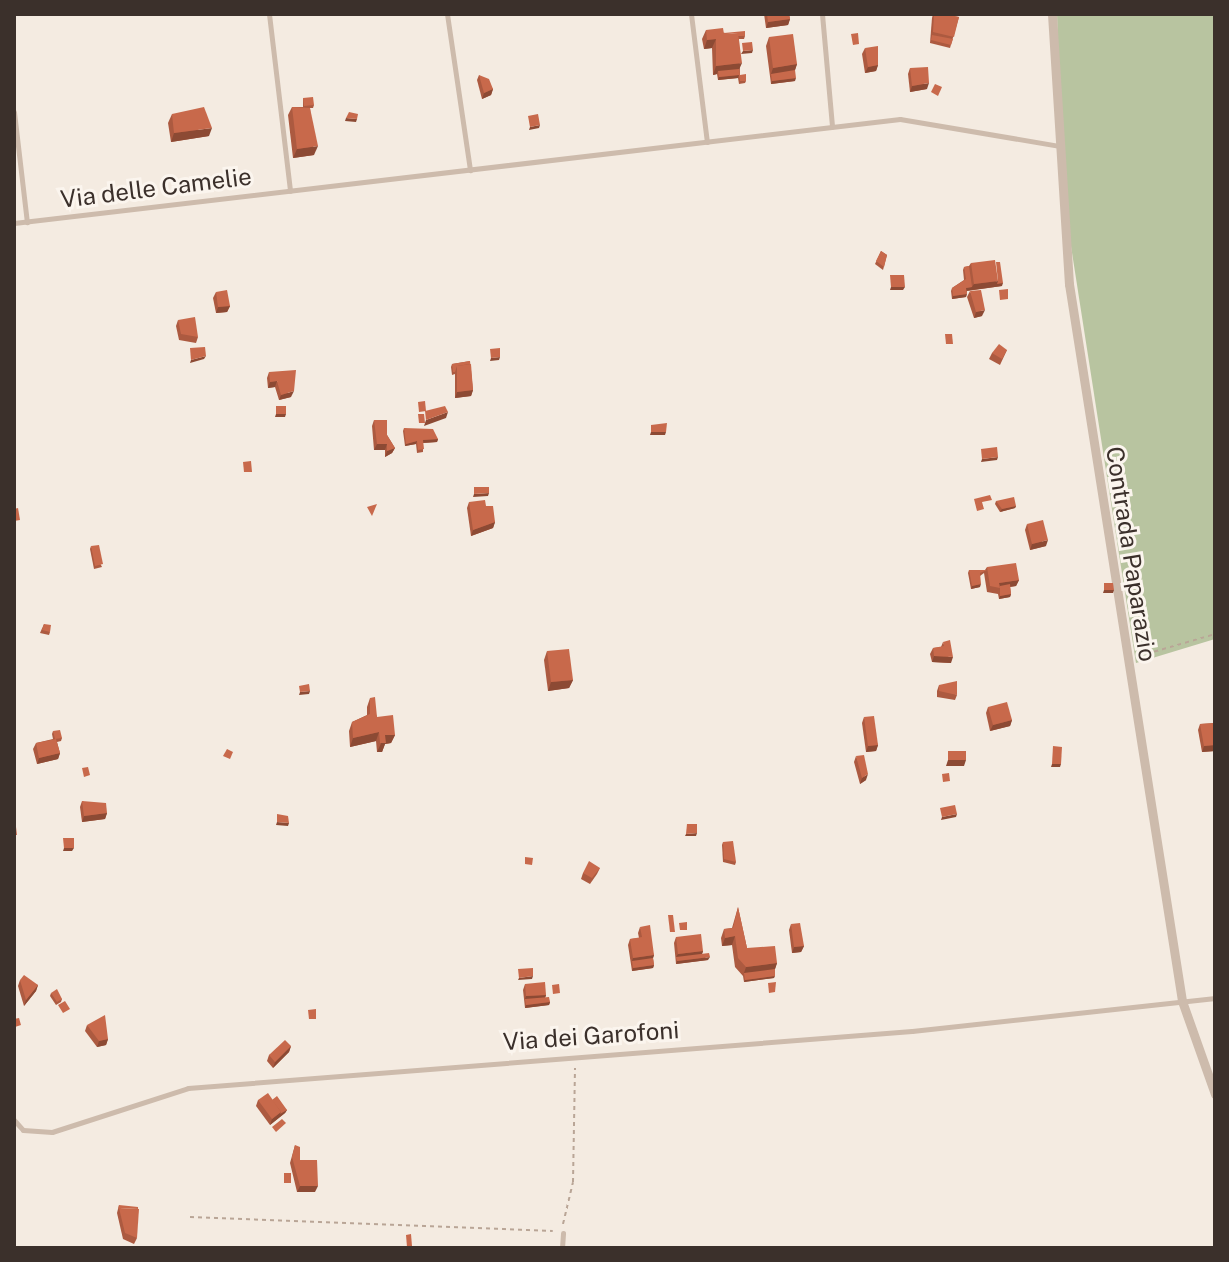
<!DOCTYPE html>
<style>
body{margin:0}
#map{position:relative;width:1229px;height:1262px;overflow:hidden;background:#f4ebe1;font-family:"Public Sans",sans-serif}
div>[style]{position:absolute}
.green>*{inset:0;background:#b8c4a0}
.path>*{height:2px;margin-top:-1px;transform-origin:0;background:repeating-linear-gradient(90deg,#b9a596 0 4px,transparent 0 8px)}
.service>*{height:5px;margin:-2.5px;padding:0 2.5px;transform-origin:2.5px;border-radius:2.5px;background:#cdbbac}
.minor>*{height:9px;margin:-4.5px;padding:0 4.5px;transform-origin:4.5px;border-radius:4.5px;background:#cdbbac}
.wall>*{inset:0;background:#ac5a40}
.shaded-wall>*{inset:0;background:#8c4a34}
.building>*{inset:0;background:#c8694b}
span{translate:-50% -50%;white-space:nowrap;text-align:center;line-height:1.15;-webkit-text-stroke:6px #fbf5ee;paint-order:stroke}
.street-label{font-size:24px;color:#3b302b}
.frame{position:absolute;inset:0;border:16px solid #3b302b;pointer-events:none}
</style>
<div id="map">
<div class="green">
<i style="clip-path:polygon(1057px 14px,1215px 14px,1215px 639px,1136px 663px,1063px 195px)"></i>
</div>
<div class="path">
<i style="left:1139px;top:656px;width:79px;rotate:-16.1deg"></i>
<i style="left:190px;top:1217px;width:363px;rotate:2.2deg"></i>
<i style="left:563px;top:1224px;width:43px;rotate:-76.6deg"></i>
<i style="left:573px;top:1182px;width:114px;rotate:-89deg"></i>
</div>
<div class="service">
<i style="left:269px;top:14px;width:178px;rotate:83.2deg"></i>
<i style="left:447px;top:14px;width:158px;rotate:81.6deg"></i>
<i style="left:691px;top:14px;width:129px;rotate:82.9deg"></i>
<i style="left:822px;top:14px;width:113px;rotate:84.9deg"></i>
<i style="left:14px;top:112px;width:111px;rotate:83.3deg"></i>
<i style="left:14px;top:223px;width:892px;rotate:-6.69deg"></i>
<i style="left:900px;top:119px;width:161px;rotate:9.6deg"></i>
<i style="left:14px;top:1120px;width:13px;rotate:48deg"></i>
<i style="left:23px;top:1130px;width:29px;rotate:4deg"></i>
<i style="left:52px;top:1132px;width:143px;rotate:-17.9deg"></i>
<i style="left:188px;top:1088px;width:726px;rotate:-4.5deg"></i>
<i style="left:912px;top:1031px;width:305px;rotate:-6.2deg"></i>
<i style="left:562px;top:1248px;width:15px;rotate:-86deg"></i>
</div>
<div class="minor">
<i style="left:1052px;top:14px;width:271px;rotate:86.4deg"></i>
<i style="left:1069px;top:284px;width:726px;rotate:81.04deg"></i>
<i style="left:1182px;top:1001px;width:99px;rotate:70.5deg"></i>
</div>
<div class="wall">
<i style="clip-path:polygon(751px 14px,789px 14px,790px 19px,788px 25px,766px 28px,764px 14px,751px 16px)"></i>
<i style="clip-path:polygon(933px 14px,943px 14px,959px 17px,950px 48px,930px 43px,932px 18px)"></i>
<i style="clip-path:polygon(706px 30px,745px 36px,744px 39px,739px 39px,740px 75px,746px 81px,745px 83px,739px 84px,738px 78px,718px 80px,717px 74px,713px 75px,712px 48px,704px 49px,702px 39px)"></i>
<i style="clip-path:polygon(769px 37px,797px 64px,795px 70px,795px 81px,771px 84px,766px 46px)"></i>
<i style="clip-path:polygon(865px 48px,878px 65px,876px 71px,865px 73px,862px 54px)"></i>
<i style="clip-path:polygon(910px 68px,927px 89px,910px 92px,908px 74px)"></i>
<i style="clip-path:polygon(479px 75px,493px 89px,491px 95px,482px 99px,477px 80px)"></i>
<i style="clip-path:polygon(303px 98px,314px 105px,313px 108px,310px 108px,314px 155px,293px 158px,288px 115px,292px 107px,303px 107px)"></i>
<i style="clip-path:polygon(172px 114px,209px 136px,171px 142px,168px 123px)"></i>
<i style="clip-path:polygon(881px 251px,887px 255px,883px 270px,875px 264px)"></i>
<i style="clip-path:polygon(971px 263px,1002px 286px,967px 291px,966px 297px,952px 299px,951px 291px,952px 288px,964px 280px,963px 270px,964px 267px,969px 266px)"></i>
<i style="clip-path:polygon(970px 291px,982px 316px,974px 318px,967px 297px)"></i>
<i style="clip-path:polygon(216px 292px,230px 306px,227px 312px,216px 313px,213px 298px)"></i>
<i style="clip-path:polygon(178px 320px,198px 337px,196px 343px,179px 340px,176px 326px)"></i>
<i style="clip-path:polygon(1007px 350px,1000px 365px,989px 359px,992px 353px)"></i>
<i style="clip-path:polygon(470px 361px,473px 390px,471px 396px,455px 398px,455px 374px,452px 375px,451px 367px,452px 364px)"></i>
<i style="clip-path:polygon(269px 372px,291px 397px,279px 400px,275px 387px,268px 388px,267px 378px)"></i>
<i style="clip-path:polygon(374px 420px,387px 435px,395px 448px,392px 453px,385px 457px,385px 450px,374px 450px,372px 426px)"></i>
<i style="clip-path:polygon(404px 428px,438px 439px,437px 442px,423px 443px,423px 452px,417px 453px,416px 444px,405px 446px,403px 431px)"></i>
<i style="clip-path:polygon(996px 501px,1016px 506px,1015px 508px,1000px 512px,995px 504px)"></i>
<i style="clip-path:polygon(469px 502px,486px 506px,495px 522px,493px 528px,471px 536px,467px 508px)"></i>
<i style="clip-path:polygon(1027px 524px,1046px 546px,1030px 550px,1025px 530px)"></i>
<i style="clip-path:polygon(91px 546px,102px 567px,94px 569px,90px 549px)"></i>
<i style="clip-path:polygon(987px 567px,1019px 580px,1016px 586px,1010px 587px,1011px 594px,1010px 597px,999px 599px,998px 594px,987px 592px,984px 573px,980px 576px,980px 587px,971px 589px,968px 573px,969px 570px,985px 570px)"></i>
<i style="clip-path:polygon(44px 624px,50px 632px,49px 635px,40px 633px)"></i>
<i style="clip-path:polygon(943px 642px,951px 663px,932px 662px,930px 654px,933px 648px,941px 647px)"></i>
<i style="clip-path:polygon(547px 651px,573px 680px,569px 688px,548px 691px,544px 660px)"></i>
<i style="clip-path:polygon(939px 685px,957px 695px,955px 700px,937px 697px,937px 691px)"></i>
<i style="clip-path:polygon(370px 698px,377px 717px,395px 735px,391px 743px,385px 744px,382px 752px,377px 752px,376px 741px,350px 747px,349px 731px,352px 722px,367px 715px,367px 707px)"></i>
<i style="clip-path:polygon(988px 707px,1012px 720px,1010px 726px,990px 731px,986px 713px)"></i>
<i style="clip-path:polygon(864px 717px,878px 745px,876px 751px,866px 752px,862px 723px)"></i>
<i style="clip-path:polygon(1215px 723px,1215px 751px,1202px 752px,1198px 730px,1200px 724px)"></i>
<i style="clip-path:polygon(53px 731px,62px 738px,61px 741px,57px 742px,60px 753px,58px 759px,37px 764px,33px 749px,36px 743px,53px 739px,52px 734px)"></i>
<i style="clip-path:polygon(856px 756px,866px 780px,860px 784px,854px 762px)"></i>
<i style="clip-path:polygon(82px 801px,107px 813px,105px 819px,82px 822px,80px 807px)"></i>
<i style="clip-path:polygon(723px 842px,736px 862px,735px 865px,723px 862px,722px 845px)"></i>
<i style="clip-path:polygon(600px 868px,597px 874px,590px 884px,581px 879px,583px 873px)"></i>
<i style="clip-path:polygon(738px 907px,747px 948px,777px 963px,775px 969px,774px 978px,744px 982px,743px 976px,735px 967px,732px 945px,722px 946px,721px 938px,724px 929px,732px 928px)"></i>
<i style="clip-path:polygon(791px 924px,804px 946px,801px 952px,792px 953px,789px 930px)"></i>
<i style="clip-path:polygon(640px 927px,654px 955px,653px 958px,654px 965px,653px 968px,632px 971px,628px 945px,630px 939px,639px 938px,638px 933px)"></i>
<i style="clip-path:polygon(676px 937px,703px 951px,702px 954px,708px 960px,676px 964px,674px 943px)"></i>
<i style="clip-path:polygon(20px 980px,38px 985px,36px 991px,24px 1006px,18px 986px)"></i>
<i style="clip-path:polygon(525px 984px,546px 995px,545px 998px,550px 1002px,549px 1005px,525px 1008px,523px 990px)"></i>
<i style="clip-path:polygon(51px 993px,62px 999px,61px 1002px,56px 1005px,50px 996px)"></i>
<i style="clip-path:polygon(87px 1025px,108px 1039px,106px 1045px,97px 1047px,85px 1031px)"></i>
<i style="clip-path:polygon(291px 1046px,289px 1052px,273px 1068px,267px 1061px,269px 1055px)"></i>
<i style="clip-path:polygon(258px 1100px,272px 1100px,287px 1110px,285px 1113px,270px 1125px,256px 1106px)"></i>
<i style="clip-path:polygon(295px 1145px,300px 1160px,315px 1192px,297px 1192px,290px 1163px)"></i>
<i style="clip-path:polygon(119px 1205px,137px 1238px,134px 1244px,123px 1239px,117px 1213px)"></i>
</div>
<div class="shaded-wall">
<i style="clip-path:polygon(790px 19px,788px 25px,766px 28px,768px 22px)"></i>
<i style="clip-path:polygon(716px 39px,712px 48px,704px 49px,707px 40px)"></i>
<i style="clip-path:polygon(753px 50px,752px 53px,741px 54px,743px 51px)"></i>
<i style="clip-path:polygon(742px 63px,738px 72px,718px 71px,717px 74px,713px 75px,716px 66px)"></i>
<i style="clip-path:polygon(797px 64px,794px 73px,771px 74px,773px 68px)"></i>
<i style="clip-path:polygon(878px 65px,876px 71px,865px 73px,868px 67px)"></i>
<i style="clip-path:polygon(739px 75px,738px 78px,718px 80px,719px 77px)"></i>
<i style="clip-path:polygon(796px 78px,795px 81px,771px 84px,772px 81px)"></i>
<i style="clip-path:polygon(929px 83px,927px 89px,910px 92px,912px 86px)"></i>
<i style="clip-path:polygon(493px 89px,491px 95px,482px 99px,484px 93px)"></i>
<i style="clip-path:polygon(346px 118px,357px 119px,356px 122px,345px 121px)"></i>
<i style="clip-path:polygon(540px 125px,539px 128px,529px 130px,530px 127px)"></i>
<i style="clip-path:polygon(212px 128px,209px 136px,171px 142px,174px 133px)"></i>
<i style="clip-path:polygon(318px 146px,314px 155px,293px 158px,297px 149px)"></i>
<i style="clip-path:polygon(998px 281px,1003px 283px,1002px 286px,965px 291px,966px 288px,972px 287px,974px 284px)"></i>
<i style="clip-path:polygon(891px 287px,905px 287px,903px 290px,890px 290px)"></i>
<i style="clip-path:polygon(967px 294px,966px 297px,952px 299px,953px 296px)"></i>
<i style="clip-path:polygon(230px 306px,227px 312px,216px 313px,218px 307px)"></i>
<i style="clip-path:polygon(985px 310px,982px 316px,974px 318px,976px 312px)"></i>
<i style="clip-path:polygon(206px 356px,204px 359px,190px 363px,191px 360px)"></i>
<i style="clip-path:polygon(500px 357px,499px 360px,490px 361px,491px 358px)"></i>
<i style="clip-path:polygon(277px 381px,275px 387px,268px 388px,270px 382px)"></i>
<i style="clip-path:polygon(473px 390px,471px 396px,455px 398px,457px 392px)"></i>
<i style="clip-path:polygon(294px 391px,291px 397px,279px 400px,281px 395px)"></i>
<i style="clip-path:polygon(448px 412px,446px 418px,424px 426px,426px 420px)"></i>
<i style="clip-path:polygon(276px 414px,286px 414px,285px 417px,275px 417px)"></i>
<i style="clip-path:polygon(651px 432px,666px 432px,665px 435px,650px 435px)"></i>
<i style="clip-path:polygon(438px 439px,437px 442px,422px 443px,423px 440px)"></i>
<i style="clip-path:polygon(417px 441px,416px 444px,405px 446px,406px 444px)"></i>
<i style="clip-path:polygon(377px 444px,387px 444px,385px 450px,374px 450px)"></i>
<i style="clip-path:polygon(395px 448px,392px 453px,385px 457px,387px 451px)"></i>
<i style="clip-path:polygon(998px 457px,997px 460px,981px 462px,982px 459px)"></i>
<i style="clip-path:polygon(489px 493px,488px 496px,473px 497px,474px 494px)"></i>
<i style="clip-path:polygon(1016px 506px,1015px 508px,1000px 512px,1002px 509px)"></i>
<i style="clip-path:polygon(495px 522px,493px 528px,471px 536px,473px 530px)"></i>
<i style="clip-path:polygon(1048px 540px,1046px 546px,1030px 550px,1032px 544px)"></i>
<i style="clip-path:polygon(1019px 580px,1016px 586px,1000px 588px,999px 583px)"></i>
<i style="clip-path:polygon(981px 584px,980px 587px,971px 589px,972px 586px)"></i>
<i style="clip-path:polygon(1104px 590px,1114px 590px,1113px 593px,1103px 593px)"></i>
<i style="clip-path:polygon(1011px 594px,1010px 597px,999px 599px,1000px 596px)"></i>
<i style="clip-path:polygon(934px 656px,953px 657px,951px 663px,932px 662px)"></i>
<i style="clip-path:polygon(573px 680px,569px 688px,548px 691px,551px 682px)"></i>
<i style="clip-path:polygon(310px 691px,309px 694px,299px 695px,300px 692px)"></i>
<i style="clip-path:polygon(1012px 720px,1010px 726px,990px 731px,993px 725px)"></i>
<i style="clip-path:polygon(379px 732px,376px 741px,350px 747px,353px 738px)"></i>
<i style="clip-path:polygon(385px 735px,395px 735px,391px 743px,385px 744px,382px 752px,377px 752px)"></i>
<i style="clip-path:polygon(878px 745px,876px 751px,866px 752px,868px 746px)"></i>
<i style="clip-path:polygon(1215px 745px,1215px 751px,1202px 752px,1204px 746px)"></i>
<i style="clip-path:polygon(60px 753px,58px 759px,37px 764px,39px 758px)"></i>
<i style="clip-path:polygon(948px 760px,966px 760px,964px 766px,946px 766px)"></i>
<i style="clip-path:polygon(1052px 764px,1061px 764px,1060px 767px,1051px 767px)"></i>
<i style="clip-path:polygon(868px 774px,866px 780px,860px 784px,862px 778px)"></i>
<i style="clip-path:polygon(107px 813px,105px 819px,82px 822px,84px 816px)"></i>
<i style="clip-path:polygon(957px 814px,956px 817px,941px 820px,942px 817px)"></i>
<i style="clip-path:polygon(277px 822px,289px 823px,288px 826px,276px 825px)"></i>
<i style="clip-path:polygon(697px 833px,696px 836px,685px 836px,686px 834px)"></i>
<i style="clip-path:polygon(64px 848px,74px 848px,72px 851px,63px 851px)"></i>
<i style="clip-path:polygon(735px 936px,732px 945px,722px 946px,725px 938px)"></i>
<i style="clip-path:polygon(804px 946px,801px 952px,792px 953px,794px 947px)"></i>
<i style="clip-path:polygon(703px 951px,701px 957px,676px 957px,678px 954px)"></i>
<i style="clip-path:polygon(654px 955px,652px 961px,632px 961px,631px 964px,633px 958px)"></i>
<i style="clip-path:polygon(710px 957px,708px 960px,676px 964px,677px 961px)"></i>
<i style="clip-path:polygon(777px 963px,774px 972px,744px 973px,746px 967px)"></i>
<i style="clip-path:polygon(654px 965px,653px 968px,632px 971px,633px 968px)"></i>
<i style="clip-path:polygon(533px 976px,532px 979px,518px 980px,519px 978px)"></i>
<i style="clip-path:polygon(775px 976px,774px 978px,744px 982px,745px 980px)"></i>
<i style="clip-path:polygon(38px 985px,36px 991px,24px 1006px,26px 1000px)"></i>
<i style="clip-path:polygon(546px 995px,544px 1001px,525px 999px,526px 996px)"></i>
<i style="clip-path:polygon(550px 1002px,549px 1005px,525px 1008px,526px 1005px)"></i>
<i style="clip-path:polygon(108px 1039px,106px 1045px,97px 1047px,99px 1041px)"></i>
<i style="clip-path:polygon(291px 1046px,289px 1052px,273px 1068px,275px 1062px)"></i>
<i style="clip-path:polygon(287px 1110px,285px 1113px,270px 1125px,272px 1119px,281px 1112px)"></i>
<i style="clip-path:polygon(300px 1186px,318px 1186px,315px 1192px,297px 1192px)"></i>
</div>
<div class="building">
<i style="clip-path:polygon(767px 14px,789px 14px,790px 19px,768px 22px)"></i>
<i style="clip-path:polygon(934px 14px,943px 14px,959px 17px,954px 37px,933px 32px)"></i>
<i style="clip-path:polygon(723px 28px,724px 34px,738px 33px,742px 63px,716px 66px,716px 39px,707px 40px,706px 30px)"></i>
<i style="clip-path:polygon(745px 31px,745px 36px,738px 36px,738px 33px,724px 34px,724px 33px)"></i>
<i style="clip-path:polygon(858px 33px,859px 44px,853px 45px,851px 34px)"></i>
<i style="clip-path:polygon(793px 34px,797px 64px,773px 68px,769px 37px)"></i>
<i style="clip-path:polygon(932px 35px,953px 39px,951px 45px,931px 40px)"></i>
<i style="clip-path:polygon(752px 42px,753px 50px,743px 51px,742px 43px)"></i>
<i style="clip-path:polygon(878px 46px,878px 65px,868px 67px,865px 48px)"></i>
<i style="clip-path:polygon(928px 67px,929px 83px,912px 86px,910px 68px)"></i>
<i style="clip-path:polygon(739px 69px,740px 75px,746px 74px,746px 81px,740px 81px,739px 75px,719px 77px,718px 71px)"></i>
<i style="clip-path:polygon(795px 70px,796px 78px,772px 81px,771px 74px)"></i>
<i style="clip-path:polygon(479px 75px,489px 79px,493px 89px,484px 93px)"></i>
<i style="clip-path:polygon(935px 84px,942px 87px,938px 96px,931px 92px)"></i>
<i style="clip-path:polygon(313px 97px,314px 105px,304px 106px,303px 98px)"></i>
<i style="clip-path:polygon(204px 107px,212px 128px,174px 133px,172px 114px)"></i>
<i style="clip-path:polygon(292px 107px,310px 108px,318px 146px,297px 149px)"></i>
<i style="clip-path:polygon(349px 112px,358px 114px,357px 119px,346px 118px)"></i>
<i style="clip-path:polygon(538px 114px,540px 125px,530px 127px,528px 116px)"></i>
<i style="clip-path:polygon(881px 251px,887px 255px,884px 267px,876px 261px)"></i>
<i style="clip-path:polygon(995px 260px,998px 281px,974px 284px,971px 263px)"></i>
<i style="clip-path:polygon(996px 262px,1000px 262px,1003px 283px,997px 284px,998px 281px)"></i>
<i style="clip-path:polygon(969px 266px,972px 287px,966px 288px,967px 294px,953px 296px,952px 288px,966px 279px,964px 267px)"></i>
<i style="clip-path:polygon(890px 275px,904px 275px,905px 287px,891px 287px)"></i>
<i style="clip-path:polygon(1008px 289px,1008px 299px,1000px 300px,999px 290px)"></i>
<i style="clip-path:polygon(227px 290px,230px 306px,218px 307px,216px 292px)"></i>
<i style="clip-path:polygon(981px 290px,985px 310px,976px 312px,970px 291px)"></i>
<i style="clip-path:polygon(195px 317px,198px 337px,181px 334px,178px 320px)"></i>
<i style="clip-path:polygon(945px 334px,952px 334px,953px 344px,946px 344px)"></i>
<i style="clip-path:polygon(999px 344px,1007px 350px,1002px 359px,992px 353px)"></i>
<i style="clip-path:polygon(205px 347px,206px 356px,191px 360px,190px 348px)"></i>
<i style="clip-path:polygon(500px 348px,500px 357px,491px 358px,490px 349px)"></i>
<i style="clip-path:polygon(470px 361px,470px 364px,457px 366px,455px 372px,453px 372px,452px 364px)"></i>
<i style="clip-path:polygon(471px 364px,473px 390px,457px 392px,457px 366px)"></i>
<i style="clip-path:polygon(296px 370px,294px 391px,281px 395px,277px 381px,270px 382px,269px 372px)"></i>
<i style="clip-path:polygon(425px 401px,426px 411px,419px 412px,418px 402px)"></i>
<i style="clip-path:polygon(276px 406px,286px 406px,286px 414px,276px 414px)"></i>
<i style="clip-path:polygon(445px 406px,448px 412px,426px 420px,425px 411px)"></i>
<i style="clip-path:polygon(418px 414px,424px 414px,425px 423px,419px 423px)"></i>
<i style="clip-path:polygon(374px 420px,387px 420px,387px 435px,395px 448px,387px 451px,387px 444px,377px 444px)"></i>
<i style="clip-path:polygon(667px 423px,666px 432px,651px 432px,651px 425px)"></i>
<i style="clip-path:polygon(404px 428px,433px 429px,438px 439px,423px 440px,424px 449px,418px 450px,417px 441px,406px 444px)"></i>
<i style="clip-path:polygon(997px 447px,998px 457px,982px 459px,981px 449px)"></i>
<i style="clip-path:polygon(251px 461px,252px 472px,244px 472px,243px 462px)"></i>
<i style="clip-path:polygon(474px 487px,489px 487px,489px 493px,474px 494px)"></i>
<i style="clip-path:polygon(990px 495px,992px 500px,982px 502px,984px 509px,977px 511px,974px 499px)"></i>
<i style="clip-path:polygon(1014px 497px,1016px 506px,1002px 509px,996px 501px)"></i>
<i style="clip-path:polygon(485px 500px,486px 506px,493px 506px,495px 522px,473px 530px,469px 502px)"></i>
<i style="clip-path:polygon(377px 504px,372px 516px,367px 507px)"></i>
<i style="clip-path:polygon(18px 508px,20px 520px,14px 521px,14px 509px)"></i>
<i style="clip-path:polygon(1043px 520px,1048px 540px,1032px 544px,1027px 524px)"></i>
<i style="clip-path:polygon(99px 545px,103px 564px,95px 566px,91px 546px)"></i>
<i style="clip-path:polygon(1016px 563px,1019px 580px,999px 583px,1000px 588px,990px 586px,987px 567px)"></i>
<i style="clip-path:polygon(969px 570px,987px 570px,980px 573px,981px 584px,972px 586px)"></i>
<i style="clip-path:polygon(1104px 583px,1113px 583px,1114px 590px,1104px 590px)"></i>
<i style="clip-path:polygon(1010px 584px,1011px 594px,1000px 596px,1000px 586px)"></i>
<i style="clip-path:polygon(44px 624px,51px 625px,50px 632px,42px 630px)"></i>
<i style="clip-path:polygon(950px 640px,953px 657px,934px 656px,933px 648px,944px 646px,943px 642px)"></i>
<i style="clip-path:polygon(569px 649px,573px 680px,551px 682px,547px 651px)"></i>
<i style="clip-path:polygon(957px 681px,957px 695px,939px 691px,939px 685px)"></i>
<i style="clip-path:polygon(309px 684px,310px 691px,300px 692px,299px 686px)"></i>
<i style="clip-path:polygon(375px 697px,377px 717px,393px 715px,395px 735px,385px 735px,386px 743px,380px 743px,379px 732px,353px 738px,352px 722px,370px 714px,370px 698px)"></i>
<i style="clip-path:polygon(1007px 702px,1012px 720px,993px 725px,988px 707px)"></i>
<i style="clip-path:polygon(874px 716px,878px 745px,868px 746px,864px 717px)"></i>
<i style="clip-path:polygon(1215px 723px,1215px 745px,1204px 746px,1200px 724px)"></i>
<i style="clip-path:polygon(60px 730px,62px 738px,55px 739px,53px 731px)"></i>
<i style="clip-path:polygon(56px 739px,60px 753px,39px 758px,36px 743px)"></i>
<i style="clip-path:polygon(1053px 746px,1062px 747px,1061px 764px,1052px 764px)"></i>
<i style="clip-path:polygon(227px 749px,233px 752px,230px 759px,223px 756px)"></i>
<i style="clip-path:polygon(948px 751px,966px 751px,966px 760px,948px 760px)"></i>
<i style="clip-path:polygon(864px 755px,868px 774px,862px 778px,856px 756px)"></i>
<i style="clip-path:polygon(88px 767px,90px 775px,84px 777px,82px 768px)"></i>
<i style="clip-path:polygon(949px 773px,950px 781px,943px 782px,942px 774px)"></i>
<i style="clip-path:polygon(82px 801px,106px 803px,107px 813px,84px 816px)"></i>
<i style="clip-path:polygon(955px 805px,957px 814px,942px 817px,940px 808px)"></i>
<i style="clip-path:polygon(277px 814px,288px 816px,289px 823px,277px 822px)"></i>
<i style="clip-path:polygon(687px 824px,697px 824px,697px 833px,686px 834px)"></i>
<i style="clip-path:polygon(16px 827px,17px 835px,14px 835px,14px 828px)"></i>
<i style="clip-path:polygon(63px 838px,74px 838px,74px 848px,64px 848px)"></i>
<i style="clip-path:polygon(733px 841px,736px 862px,724px 859px,723px 842px)"></i>
<i style="clip-path:polygon(525px 857px,533px 858px,532px 865px,525px 864px)"></i>
<i style="clip-path:polygon(589px 861px,600px 868px,592px 878px,583px 873px)"></i>
<i style="clip-path:polygon(738px 907px,747px 948px,775px 946px,777px 963px,746px 967px,738px 958px,735px 936px,725px 938px,724px 929px,733px 928px)"></i>
<i style="clip-path:polygon(668px 915px,673px 915px,675px 932px,670px 932px)"></i>
<i style="clip-path:polygon(687px 922px,687px 930px,680px 930px,679px 923px)"></i>
<i style="clip-path:polygon(800px 923px,804px 946px,794px 947px,791px 924px)"></i>
<i style="clip-path:polygon(650px 925px,654px 955px,633px 958px,630px 939px,642px 937px,640px 927px)"></i>
<i style="clip-path:polygon(701px 934px,703px 951px,678px 954px,676px 937px)"></i>
<i style="clip-path:polygon(709px 953px,710px 957px,677px 961px,676px 957px)"></i>
<i style="clip-path:polygon(653px 958px,654px 965px,633px 968px,632px 961px)"></i>
<i style="clip-path:polygon(533px 968px,533px 976px,519px 978px,518px 969px)"></i>
<i style="clip-path:polygon(775px 969px,775px 976px,745px 980px,744px 973px)"></i>
<i style="clip-path:polygon(24px 975px,38px 985px,26px 1000px,20px 980px)"></i>
<i style="clip-path:polygon(545px 982px,546px 995px,526px 996px,525px 984px)"></i>
<i style="clip-path:polygon(776px 982px,775px 992px,769px 993px,768px 983px)"></i>
<i style="clip-path:polygon(559px 984px,560px 993px,553px 994px,552px 985px)"></i>
<i style="clip-path:polygon(57px 989px,62px 999px,57px 1002px,51px 993px)"></i>
<i style="clip-path:polygon(549px 997px,550px 1002px,526px 1005px,525px 999px)"></i>
<i style="clip-path:polygon(65px 1001px,70px 1009px,63px 1013px,58px 1005px)"></i>
<i style="clip-path:polygon(316px 1009px,316px 1019px,309px 1019px,308px 1010px)"></i>
<i style="clip-path:polygon(105px 1015px,108px 1039px,99px 1041px,87px 1025px)"></i>
<i style="clip-path:polygon(19px 1018px,21px 1025px,15px 1027px,14px 1019px)"></i>
<i style="clip-path:polygon(285px 1040px,291px 1046px,275px 1062px,269px 1055px)"></i>
<i style="clip-path:polygon(268px 1093px,281px 1112px,272px 1119px,258px 1100px)"></i>
<i style="clip-path:polygon(277px 1096px,287px 1110px,280px 1114px,281px 1112px,272px 1100px)"></i>
<i style="clip-path:polygon(282px 1119px,286px 1123px,276px 1132px,272px 1127px)"></i>
<i style="clip-path:polygon(295px 1145px,300px 1147px,300px 1160px,317px 1160px,318px 1186px,300px 1186px,292px 1157px)"></i>
<i style="clip-path:polygon(284px 1173px,291px 1173px,291px 1183px,284px 1183px)"></i>
<i style="clip-path:polygon(119px 1205px,138px 1207px,138px 1209px,119px 1208px,118px 1210px)"></i>
<i style="clip-path:polygon(119px 1208px,139px 1209px,137px 1238px,125px 1233px)"></i>
<i style="clip-path:polygon(411px 1234px,412px 1246px,407px 1247px,406px 1235px)"></i>
</div>
<div class="street-label">
<span style="left:156px;top:188px;rotate:-7deg">Via delle Camelie</span>
<span style="left:1131px;top:554px;rotate:81deg">Contrada Paparazio</span>
<span style="left:591px;top:1036px;rotate:-4deg">Via dei Garofoni</span>
</div>
<div class="frame"></div>
</div>
